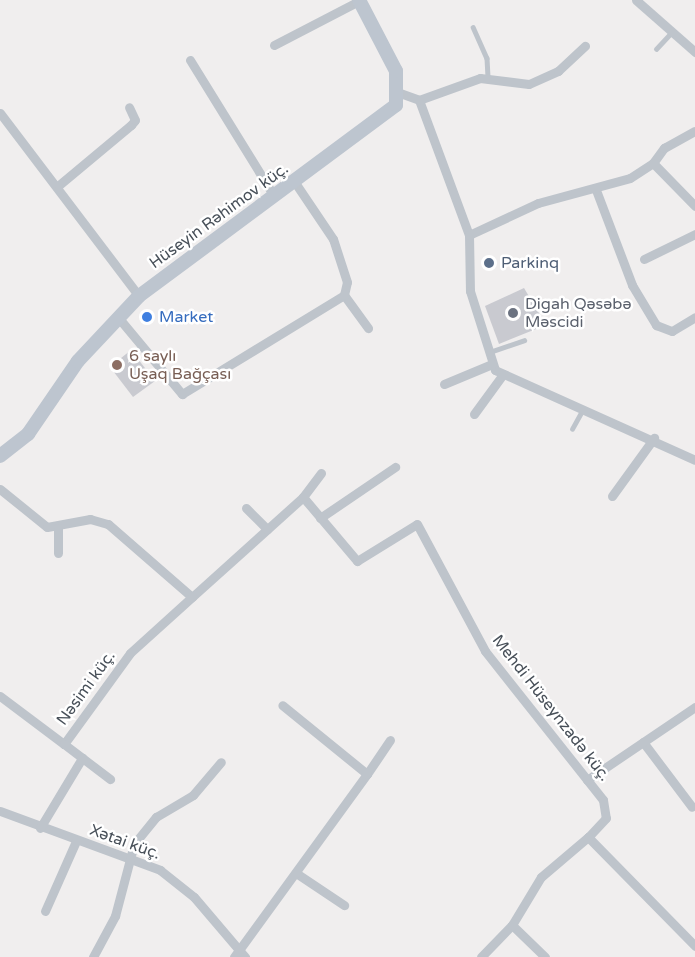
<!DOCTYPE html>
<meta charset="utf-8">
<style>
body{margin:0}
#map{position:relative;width:695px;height:957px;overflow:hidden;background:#f0eeee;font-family:"Varela Round",sans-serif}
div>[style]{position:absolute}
.building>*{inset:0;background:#c9cad0}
.service>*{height:4.5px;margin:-2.25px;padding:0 2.25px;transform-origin:2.25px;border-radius:2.25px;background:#bec4cb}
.minor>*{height:9px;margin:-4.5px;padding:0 4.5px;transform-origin:4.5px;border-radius:4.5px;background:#bec4cb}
.secondary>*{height:14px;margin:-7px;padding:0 7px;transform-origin:7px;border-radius:7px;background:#bdc5cf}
.dots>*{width:16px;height:16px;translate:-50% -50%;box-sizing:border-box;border:3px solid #fff;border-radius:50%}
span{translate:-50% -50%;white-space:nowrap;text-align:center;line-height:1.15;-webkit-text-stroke:5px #fff;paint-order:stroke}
.street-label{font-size:16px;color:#485059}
.service-label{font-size:16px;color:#4e5e75}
.left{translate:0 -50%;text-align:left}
.worship-label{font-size:16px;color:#5b616d}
.shop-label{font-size:16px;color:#366cbe}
.education-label{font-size:16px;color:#785e54}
</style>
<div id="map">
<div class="building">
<i style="clip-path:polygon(524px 288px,546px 325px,499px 344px,485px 306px)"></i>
<i style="clip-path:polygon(131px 350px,155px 381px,133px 397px,110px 367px)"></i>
</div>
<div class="service">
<i style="left:473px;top:27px;width:34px;rotate:66deg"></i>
<i style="left:487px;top:58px;width:21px;rotate:87deg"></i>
<i style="left:656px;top:49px;width:21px;rotate:-47deg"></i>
<i style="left:490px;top:352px;width:36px;rotate:-19deg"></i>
<i style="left:572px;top:429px;width:23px;rotate:-61deg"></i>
</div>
<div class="minor">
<i style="left:636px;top:0;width:79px;rotate:41.4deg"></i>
<i style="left:274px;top:45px;width:96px;rotate:-27.4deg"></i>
<i style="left:190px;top:60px;width:160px;rotate:58.3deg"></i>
<i style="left:400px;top:93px;width:20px;rotate:20deg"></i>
<i style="left:419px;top:100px;width:144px;rotate:69.7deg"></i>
<i style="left:469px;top:235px;width:56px;rotate:89deg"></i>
<i style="left:470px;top:291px;width:83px;rotate:72.4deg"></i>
<i style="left:495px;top:370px;width:219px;rotate:24.2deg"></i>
<i style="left:419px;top:100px;width:65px;rotate:-19.8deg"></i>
<i style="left:480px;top:78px;width:49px;rotate:7deg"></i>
<i style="left:529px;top:84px;width:32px;rotate:-24deg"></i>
<i style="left:558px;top:71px;width:37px;rotate:-43deg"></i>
<i style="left:0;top:113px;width:230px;rotate:52.8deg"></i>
<i style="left:653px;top:163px;width:19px;rotate:-54deg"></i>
<i style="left:664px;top:148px;width:35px;rotate:-29deg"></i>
<i style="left:59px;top:185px;width:94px;rotate:-39.8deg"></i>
<i style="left:131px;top:125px;width:6px;rotate:-51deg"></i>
<i style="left:135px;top:120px;width:14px;rotate:-115deg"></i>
<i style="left:596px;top:190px;width:102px;rotate:69.2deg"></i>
<i style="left:632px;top:285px;width:47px;rotate:59deg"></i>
<i style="left:656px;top:325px;width:17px;rotate:21deg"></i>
<i style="left:672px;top:331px;width:27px;rotate:-31deg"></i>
<i style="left:469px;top:235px;width:76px;rotate:-24.9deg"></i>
<i style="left:538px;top:203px;width:95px;rotate:-15.2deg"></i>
<i style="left:630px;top:178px;width:27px;rotate:-33deg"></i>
<i style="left:653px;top:163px;width:60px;rotate:45.7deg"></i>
<i style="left:644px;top:259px;width:57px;rotate:-26.1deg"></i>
<i style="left:344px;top:295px;width:41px;rotate:54deg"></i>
<i style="left:117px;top:316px;width:102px;rotate:50.2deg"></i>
<i style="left:182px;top:394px;width:190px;rotate:-31.4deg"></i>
<i style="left:344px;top:295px;width:13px;rotate:-77deg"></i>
<i style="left:347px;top:282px;width:45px;rotate:-108deg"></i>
<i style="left:333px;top:239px;width:70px;rotate:-123.9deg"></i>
<i style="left:444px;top:384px;width:52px;rotate:-22.6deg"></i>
<i style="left:474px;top:414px;width:46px;rotate:-53.9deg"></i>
<i style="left:0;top:489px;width:60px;rotate:39deg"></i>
<i style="left:47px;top:527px;width:44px;rotate:-10.5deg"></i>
<i style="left:90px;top:519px;width:19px;rotate:16deg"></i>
<i style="left:108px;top:524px;width:111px;rotate:41deg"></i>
<i style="left:192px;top:597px;width:149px;rotate:-42deg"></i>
<i style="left:303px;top:497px;width:84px;rotate:49.8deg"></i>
<i style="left:357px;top:561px;width:70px;rotate:-31.7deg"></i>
<i style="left:417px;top:524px;width:144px;rotate:61.8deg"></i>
<i style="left:485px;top:651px;width:190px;rotate:51.6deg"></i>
<i style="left:603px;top:800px;width:18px;rotate:81deg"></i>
<i style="left:606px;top:818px;width:26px;rotate:133deg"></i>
<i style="left:588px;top:837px;width:153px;rotate:45.5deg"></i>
<i style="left:612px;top:496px;width:72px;rotate:-54.1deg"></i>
<i style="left:303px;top:497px;width:30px;rotate:-53deg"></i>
<i style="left:246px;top:508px;width:30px;rotate:45deg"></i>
<i style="left:320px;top:518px;width:91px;rotate:-34.2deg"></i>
<i style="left:58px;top:553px;width:25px;rotate:-90deg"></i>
<i style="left:0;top:696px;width:80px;rotate:36.9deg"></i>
<i style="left:64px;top:744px;width:112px;rotate:-54deg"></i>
<i style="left:130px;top:653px;width:84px;rotate:-42.1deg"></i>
<i style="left:643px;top:742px;width:81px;rotate:53deg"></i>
<i style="left:64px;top:744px;width:58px;rotate:37.3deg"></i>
<i style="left:367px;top:774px;width:41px;rotate:-55.9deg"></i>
<i style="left:587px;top:780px;width:130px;rotate:-34.1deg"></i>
<i style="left:0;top:811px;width:171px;rotate:20.2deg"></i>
<i style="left:160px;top:870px;width:43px;rotate:38.5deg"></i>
<i style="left:194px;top:897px;width:79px;rotate:49.6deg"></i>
<i style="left:40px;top:828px;width:82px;rotate:-59deg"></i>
<i style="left:296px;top:873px;width:58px;rotate:33.7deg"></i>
<i style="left:45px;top:911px;width:77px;rotate:-66.1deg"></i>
<i style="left:512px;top:925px;width:46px;rotate:44.1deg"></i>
<i style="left:93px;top:957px;width:47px;rotate:-61.8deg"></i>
<i style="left:115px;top:916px;width:74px;rotate:-75.2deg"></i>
<i style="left:134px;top:844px;width:35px;rotate:-51deg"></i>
<i style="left:156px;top:817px;width:43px;rotate:-30.7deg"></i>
<i style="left:193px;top:795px;width:43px;rotate:-49.7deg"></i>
<i style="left:234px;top:957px;width:226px;rotate:-54deg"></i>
<i style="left:367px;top:774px;width:109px;rotate:-140.9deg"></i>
<i style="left:481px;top:957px;width:45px;rotate:-45.9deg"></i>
<i style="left:512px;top:925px;width:56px;rotate:-58.9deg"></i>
<i style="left:541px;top:877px;width:62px;rotate:-40.4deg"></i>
</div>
<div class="secondary">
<i style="left:0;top:456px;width:36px;rotate:-38deg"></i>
<i style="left:28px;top:434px;width:88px;rotate:-55.6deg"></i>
<i style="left:78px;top:361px;width:89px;rotate:-46.8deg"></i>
<i style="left:139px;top:296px;width:320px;rotate:-36.6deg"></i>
<i style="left:396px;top:105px;width:34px;rotate:-90deg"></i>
<i style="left:396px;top:71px;width:80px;rotate:-117.5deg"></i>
</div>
<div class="dots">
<i style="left:489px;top:263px;background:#5c6f8a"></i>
<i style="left:513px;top:313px;background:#6b7280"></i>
<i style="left:147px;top:317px;background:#3f7fe0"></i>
<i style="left:117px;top:365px;background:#8d6e63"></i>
</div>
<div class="street-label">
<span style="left:219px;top:216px;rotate:-36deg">Hüseyin Rəhimov küç.</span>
<span style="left:86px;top:688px;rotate:-54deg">Nəsimi küç.</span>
<span style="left:551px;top:708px;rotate:52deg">Mehdi Hüseynzadə küç.</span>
<span style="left:125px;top:842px;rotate:20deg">Xətai küç.</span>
</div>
<div class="service-label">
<span class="left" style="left:501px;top:263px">Parkinq</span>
</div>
<div class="worship-label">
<span class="left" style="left:525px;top:313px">Digah Qəsəbə<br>Məscidi</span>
</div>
<div class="shop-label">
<span class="left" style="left:159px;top:317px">Market</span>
</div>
<div class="education-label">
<span class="left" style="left:129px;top:365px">6 saylı<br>Uşaq Bağçası</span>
</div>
</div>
